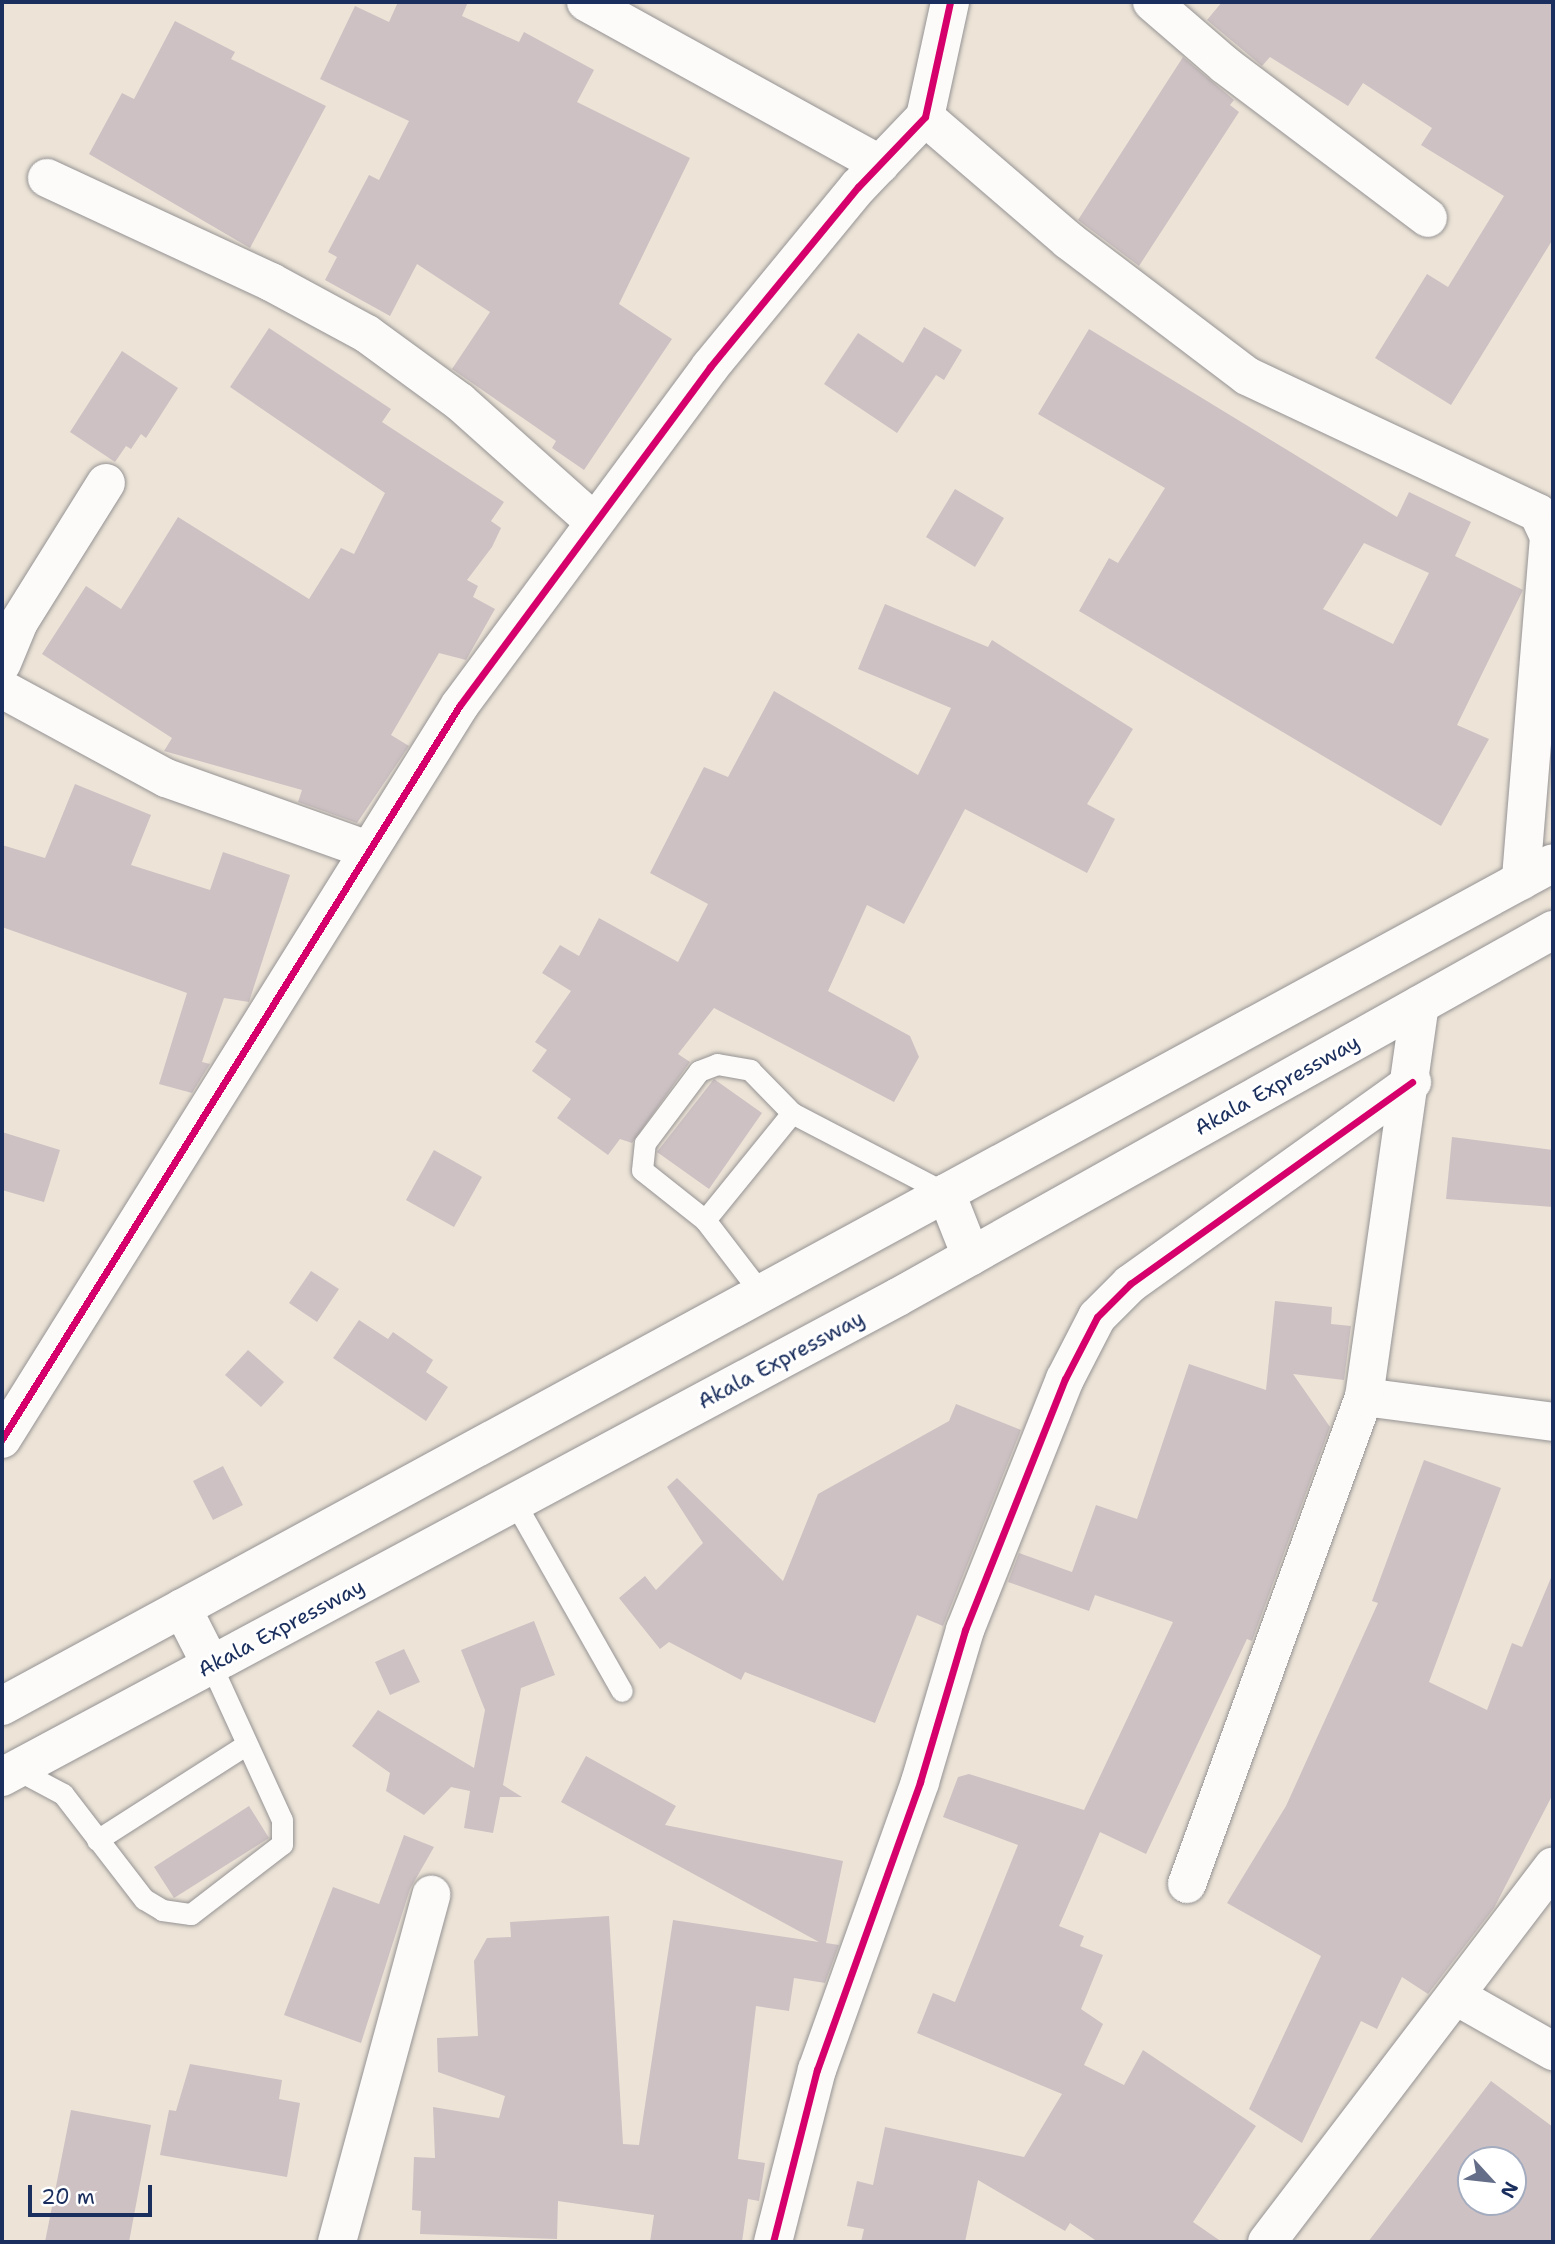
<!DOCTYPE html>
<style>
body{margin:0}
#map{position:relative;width:1555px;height:2244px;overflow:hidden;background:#ede4d7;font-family:"Shantell Sans",sans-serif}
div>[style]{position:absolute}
.building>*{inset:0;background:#cdc1c3}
.roads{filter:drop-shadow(0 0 2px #959394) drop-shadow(0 0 2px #959394)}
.service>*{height:21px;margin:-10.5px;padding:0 10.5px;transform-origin:10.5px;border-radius:10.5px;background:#fcfbf9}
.minor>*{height:38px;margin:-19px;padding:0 19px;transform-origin:19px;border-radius:19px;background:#fcfbf9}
.primary>*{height:38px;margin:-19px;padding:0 19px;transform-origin:19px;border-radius:19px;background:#fcfbf9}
.cycleway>*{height:7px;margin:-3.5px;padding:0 3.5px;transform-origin:3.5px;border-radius:3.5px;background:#d6006c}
span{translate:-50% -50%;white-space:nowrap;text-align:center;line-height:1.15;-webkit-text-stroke:6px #fff;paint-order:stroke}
.street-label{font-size:21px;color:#1b2f5e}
.frame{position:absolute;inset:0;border:4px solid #1b2f5e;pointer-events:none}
.north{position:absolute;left:1457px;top:2146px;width:70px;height:70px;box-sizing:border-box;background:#fff;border:2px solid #a4acbf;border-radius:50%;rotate:117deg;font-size:19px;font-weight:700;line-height:28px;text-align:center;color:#1b2f5e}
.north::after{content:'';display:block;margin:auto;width:24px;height:32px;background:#646e88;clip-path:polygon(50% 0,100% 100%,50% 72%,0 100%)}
.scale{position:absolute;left:28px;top:2185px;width:124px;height:32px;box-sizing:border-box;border:4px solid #1b2f5e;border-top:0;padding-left:9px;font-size:21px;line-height:24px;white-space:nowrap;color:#1b2f5e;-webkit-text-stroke:5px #fff;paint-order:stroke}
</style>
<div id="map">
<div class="building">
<i style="clip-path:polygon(398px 2px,468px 2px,462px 16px,519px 42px,524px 32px,594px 70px,577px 102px,690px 158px,619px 304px,672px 339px,584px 470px,552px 448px,556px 441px,452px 369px,490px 312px,417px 264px,390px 316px,325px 280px,337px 257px,328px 252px,369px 175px,379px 180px,409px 121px,320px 79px,355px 6px,389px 22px)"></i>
<i style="clip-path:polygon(1222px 2px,1553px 2px,1553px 239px,1451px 405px,1375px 358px,1427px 274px,1448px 287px,1504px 196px,1421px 145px,1432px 128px,1363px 83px,1348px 106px,1270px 57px,1262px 66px,1207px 20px)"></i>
<i style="clip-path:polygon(175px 21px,235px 52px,231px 59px,326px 106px,250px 248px,89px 154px,122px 93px,134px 99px)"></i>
<i style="clip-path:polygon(1183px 57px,1234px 100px,1230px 105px,1239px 112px,1139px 266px,1078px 220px)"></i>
<i style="clip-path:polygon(924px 327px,962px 350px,944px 380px,936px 375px,897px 433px,824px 384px,858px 333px,903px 363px)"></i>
<i style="clip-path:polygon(269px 328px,391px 409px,382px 422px,504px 502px,491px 521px,501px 528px,492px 547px,467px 580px,478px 586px,473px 597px,495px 609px,466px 660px,439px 653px,391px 735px,409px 746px,357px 823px,298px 802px,302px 790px,164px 751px,172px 738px,42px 654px,86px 586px,121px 609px,178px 517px,309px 599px,341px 548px,354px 554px,385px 493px,230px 387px)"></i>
<i style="clip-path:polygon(evenodd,1089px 329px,1397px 517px,1409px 492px,1471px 522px,1455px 556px,1523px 590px,1457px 725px,1489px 739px,1441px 826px,1079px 611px,1109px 558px,1118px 563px,1165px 488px,1038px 414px,1089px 329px,1364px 543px,1429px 573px,1393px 644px,1323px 609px,1364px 543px)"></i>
<i style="clip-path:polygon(122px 351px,178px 388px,146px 438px,141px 434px,131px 449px,126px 446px,115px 462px,70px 432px)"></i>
<i style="clip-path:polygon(955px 489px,1004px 518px,975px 567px,926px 537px)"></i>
<i style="clip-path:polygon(885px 604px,988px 647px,992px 640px,1133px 729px,1087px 804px,1115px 819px,1087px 873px,965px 809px,904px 924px,867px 905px,828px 991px,910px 1036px,919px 1057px,894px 1102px,714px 1008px,678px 1054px,690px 1062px,632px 1143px,620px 1139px,608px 1155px,557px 1118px,571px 1099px,532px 1071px,547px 1050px,535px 1042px,571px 991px,542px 973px,560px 945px,579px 956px,599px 918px,678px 962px,708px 904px,650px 873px,704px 767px,728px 777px,774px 691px,918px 775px,951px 708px,858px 669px)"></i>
<i style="clip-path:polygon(75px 784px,151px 815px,131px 865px,210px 890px,223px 852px,290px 875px,249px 1002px,224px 998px,202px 1062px,210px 1064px,192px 1093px,159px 1084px,187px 993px,2px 927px,2px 845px,45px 858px)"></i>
<i style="clip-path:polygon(714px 1079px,762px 1113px,709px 1189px,657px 1152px)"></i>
<i style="clip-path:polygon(2px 1132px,60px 1150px,44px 1202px,2px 1190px)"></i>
<i style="clip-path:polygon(1452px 1137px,1553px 1150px,1553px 1207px,1446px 1199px)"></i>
<i style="clip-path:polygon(434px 1150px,482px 1177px,454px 1227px,406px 1200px)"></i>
<i style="clip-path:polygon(311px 1271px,339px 1289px,317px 1322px,289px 1303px)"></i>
<i style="clip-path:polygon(1275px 1301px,1332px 1307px,1331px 1324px,1351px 1326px,1344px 1380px,1293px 1374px,1330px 1427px,1252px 1641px,1247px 1639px,1146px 1854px,1100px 1832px,1059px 1926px,1084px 1936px,1080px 1946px,1103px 1955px,1081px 2009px,1103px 2024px,1084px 2065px,1124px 2085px,1143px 2050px,1256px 2126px,1193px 2222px,1222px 2242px,1098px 2242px,1070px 2223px,1065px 2231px,978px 2180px,965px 2242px,861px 2242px,864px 2229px,847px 2226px,857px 2181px,873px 2185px,885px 2127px,1024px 2157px,1062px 2094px,917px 2033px,933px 1993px,955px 2002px,1018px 1845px,943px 1817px,958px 1777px,969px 1774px,1084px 1810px,1173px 1622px,1095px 1595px,1089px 1611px,1008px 1582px,1019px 1553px,1072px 1572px,1096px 1505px,1137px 1519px,1189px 1364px,1266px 1390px)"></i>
<i style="clip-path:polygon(359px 1320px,388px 1339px,393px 1332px,433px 1360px,426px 1372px,448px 1387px,426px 1421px,333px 1358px)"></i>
<i style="clip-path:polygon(248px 1350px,284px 1382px,261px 1407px,225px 1375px)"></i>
<i style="clip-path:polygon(956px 1404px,1021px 1430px,943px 1626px,917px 1615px,875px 1723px,745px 1672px,741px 1680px,669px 1642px,660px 1649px,619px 1598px,645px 1576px,656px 1590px,703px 1543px,667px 1487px,677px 1478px,783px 1581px,818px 1494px,949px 1421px)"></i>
<i style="clip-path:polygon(1424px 1460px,1501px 1488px,1429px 1682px,1487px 1710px,1512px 1643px,1522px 1647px,1553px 1573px,1553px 1794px,1494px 1908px,1428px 1994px,1402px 1977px,1377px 2029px,1361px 2021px,1302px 2143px,1249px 2109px,1321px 1956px,1227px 1903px,1286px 1806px,1378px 1603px,1372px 1601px)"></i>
<i style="clip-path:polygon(223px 1466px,243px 1505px,213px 1520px,193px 1481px)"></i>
<i style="clip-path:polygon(534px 1621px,555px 1675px,521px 1688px,503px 1785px,522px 1797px,500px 1797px,493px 1833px,464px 1828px,470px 1791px,451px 1787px,424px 1815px,386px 1791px,390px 1773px,352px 1746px,378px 1710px,474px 1768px,485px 1710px,461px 1650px)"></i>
<i style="clip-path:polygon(404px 1649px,420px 1682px,390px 1695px,375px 1662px)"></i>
<i style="clip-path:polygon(586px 1756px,676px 1806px,665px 1825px,843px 1861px,826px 1943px,839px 1945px,825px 1983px,794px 1978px,789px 2011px,756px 2006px,738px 2159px,765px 2163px,759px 2201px,748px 2199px,742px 2242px,650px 2242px,654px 2215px,558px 2201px,557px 2239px,420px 2234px,421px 2211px,412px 2210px,414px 2157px,435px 2158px,433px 2107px,499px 2118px,505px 2096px,438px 2072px,437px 2038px,478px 2036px,474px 1961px,487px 1938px,511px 1937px,510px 1922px,609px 1916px,623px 2144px,639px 2145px,673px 1920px,819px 1942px,561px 1802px)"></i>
<i style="clip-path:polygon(249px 1806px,269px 1838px,174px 1898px,154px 1867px)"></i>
<i style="clip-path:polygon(404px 1835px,434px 1847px,410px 1889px,361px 2043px,284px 2015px,333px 1887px,379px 1904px)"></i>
<i style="clip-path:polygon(190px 2064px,282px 2080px,279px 2099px,300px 2103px,287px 2177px,160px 2155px,169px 2110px,176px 2111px)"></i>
<i style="clip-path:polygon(evenodd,1491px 2081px,1553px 2127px,1553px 2242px,1368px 2242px,1491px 2081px,1471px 2160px,1513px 2160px,1513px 2202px,1471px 2202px,1471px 2160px)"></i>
<i style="clip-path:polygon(71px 2110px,151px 2125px,129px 2242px,45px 2242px)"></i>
</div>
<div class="roads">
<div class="service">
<i style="left:705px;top:1220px;width:138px;rotate:-50.9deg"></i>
<i style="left:761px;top:1293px;width:92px;rotate:-127.5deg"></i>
<i style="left:705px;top:1220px;width:80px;rotate:-141.6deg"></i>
<i style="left:642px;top:1170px;width:27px;rotate:-84deg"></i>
<i style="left:645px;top:1143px;width:90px;rotate:-53.1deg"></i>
<i style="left:699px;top:1071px;width:19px;rotate:-21deg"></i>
<i style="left:717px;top:1064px;width:34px;rotate:10deg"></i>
<i style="left:750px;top:1070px;width:60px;rotate:45.7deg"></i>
<i style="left:792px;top:1113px;width:174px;rotate:27.5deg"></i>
<i style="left:515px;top:1503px;width:216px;rotate:60.4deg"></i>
<i style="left:16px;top:1769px;width:53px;rotate:28deg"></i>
<i style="left:63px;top:1794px;width:133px;rotate:52.4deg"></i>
<i style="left:144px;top:1899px;width:21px;rotate:31deg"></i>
<i style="left:162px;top:1910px;width:29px;rotate:8deg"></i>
<i style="left:191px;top:1914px;width:115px;rotate:-37.6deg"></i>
<i style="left:282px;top:1844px;width:24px;rotate:-90deg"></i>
<i style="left:282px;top:1820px;width:170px;rotate:-114.6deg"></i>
<i style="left:97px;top:1840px;width:174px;rotate:-32.6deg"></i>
</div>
<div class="minor">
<i style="left:586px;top:2px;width:336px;rotate:28.9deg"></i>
<i style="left:1152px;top:2px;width:96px;rotate:40.8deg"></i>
<i style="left:1225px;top:65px;width:254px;rotate:37deg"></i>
<i style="left:925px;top:117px;width:189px;rotate:40.7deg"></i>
<i style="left:1068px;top:240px;width:225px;rotate:37.2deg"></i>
<i style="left:1247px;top:376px;width:322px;rotate:25.2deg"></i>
<i style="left:1538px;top:513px;width:26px;rotate:65deg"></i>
<i style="left:1549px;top:537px;width:345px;rotate:94.7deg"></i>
<i style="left:47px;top:178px;width:247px;rotate:24.9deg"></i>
<i style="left:271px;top:282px;width:109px;rotate:28.4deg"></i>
<i style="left:367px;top:334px;width:115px;rotate:36.2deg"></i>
<i style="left:460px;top:402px;width:177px;rotate:41.8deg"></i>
<i style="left:2px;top:663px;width:44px;rotate:-67.5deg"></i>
<i style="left:19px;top:622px;width:164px;rotate:-58deg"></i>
<i style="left:2px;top:689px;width:187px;rotate:28.5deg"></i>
<i style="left:166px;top:778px;width:214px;rotate:19.6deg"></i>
<i style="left:1364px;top:1397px;width:191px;rotate:7.5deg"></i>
<i style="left:2px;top:1439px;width:865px;rotate:-58.04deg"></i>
<i style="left:460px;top:705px;width:420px;rotate:-53.5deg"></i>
<i style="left:710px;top:367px;width:233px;rotate:-50.6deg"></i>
<i style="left:858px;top:187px;width:97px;rotate:-46.3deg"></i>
<i style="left:925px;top:117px;width:118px;rotate:-77.7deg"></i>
<i style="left:1187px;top:1884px;width:518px;rotate:-70.03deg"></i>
<i style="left:1364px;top:1397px;width:396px;rotate:-81.9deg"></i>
<i style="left:1456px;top:1996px;width:112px;rotate:29.6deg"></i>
<i style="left:337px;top:2242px;width:360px;rotate:-74.8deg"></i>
<i style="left:773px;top:2242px;width:178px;rotate:-75.7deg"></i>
<i style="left:817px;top:2070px;width:306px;rotate:-70.3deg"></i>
<i style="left:920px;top:1782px;width:159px;rotate:-73.5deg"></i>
<i style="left:965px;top:1630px;width:270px;rotate:-68.3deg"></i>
<i style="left:1065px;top:1379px;width:70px;rotate:-62.7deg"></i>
<i style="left:1097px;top:1317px;width:47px;rotate:-45deg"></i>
<i style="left:1130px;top:1284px;width:347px;rotate:-35.6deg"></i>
<i style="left:1267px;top:2242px;width:472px;rotate:-52.7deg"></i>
</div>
<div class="primary">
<i style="left:946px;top:1193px;width:68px;rotate:68.4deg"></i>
<i style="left:182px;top:1608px;width:64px;rotate:63deg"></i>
<i style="left:2px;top:1706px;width:1765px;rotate:-28.52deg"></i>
<i style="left:2px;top:1777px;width:1016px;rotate:-28.18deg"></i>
<i style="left:898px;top:1297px;width:751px;rotate:-29.26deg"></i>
</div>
</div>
<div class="cycleway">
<i style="left:2px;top:1439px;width:865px;rotate:-58.04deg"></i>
<i style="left:460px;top:705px;width:420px;rotate:-53.5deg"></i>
<i style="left:710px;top:367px;width:233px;rotate:-50.6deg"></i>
<i style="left:858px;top:187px;width:97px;rotate:-46.3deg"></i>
<i style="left:925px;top:117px;width:118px;rotate:-77.7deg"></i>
<i style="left:773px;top:2242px;width:178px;rotate:-75.7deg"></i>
<i style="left:817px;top:2070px;width:306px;rotate:-70.3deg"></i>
<i style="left:920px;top:1782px;width:159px;rotate:-73.5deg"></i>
<i style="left:965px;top:1630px;width:270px;rotate:-68.3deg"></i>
<i style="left:1065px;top:1379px;width:70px;rotate:-62.7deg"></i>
<i style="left:1097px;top:1317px;width:47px;rotate:-45deg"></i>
<i style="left:1130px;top:1284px;width:347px;rotate:-35.6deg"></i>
</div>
<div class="street-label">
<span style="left:1277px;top:1085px;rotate:-29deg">Akala Expressway</span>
<span style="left:781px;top:1360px;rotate:-28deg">Akala Expressway</span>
<span style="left:281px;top:1628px;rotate:-28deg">Akala Expressway</span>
</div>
<div class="frame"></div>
<div class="north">N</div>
<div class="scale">20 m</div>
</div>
